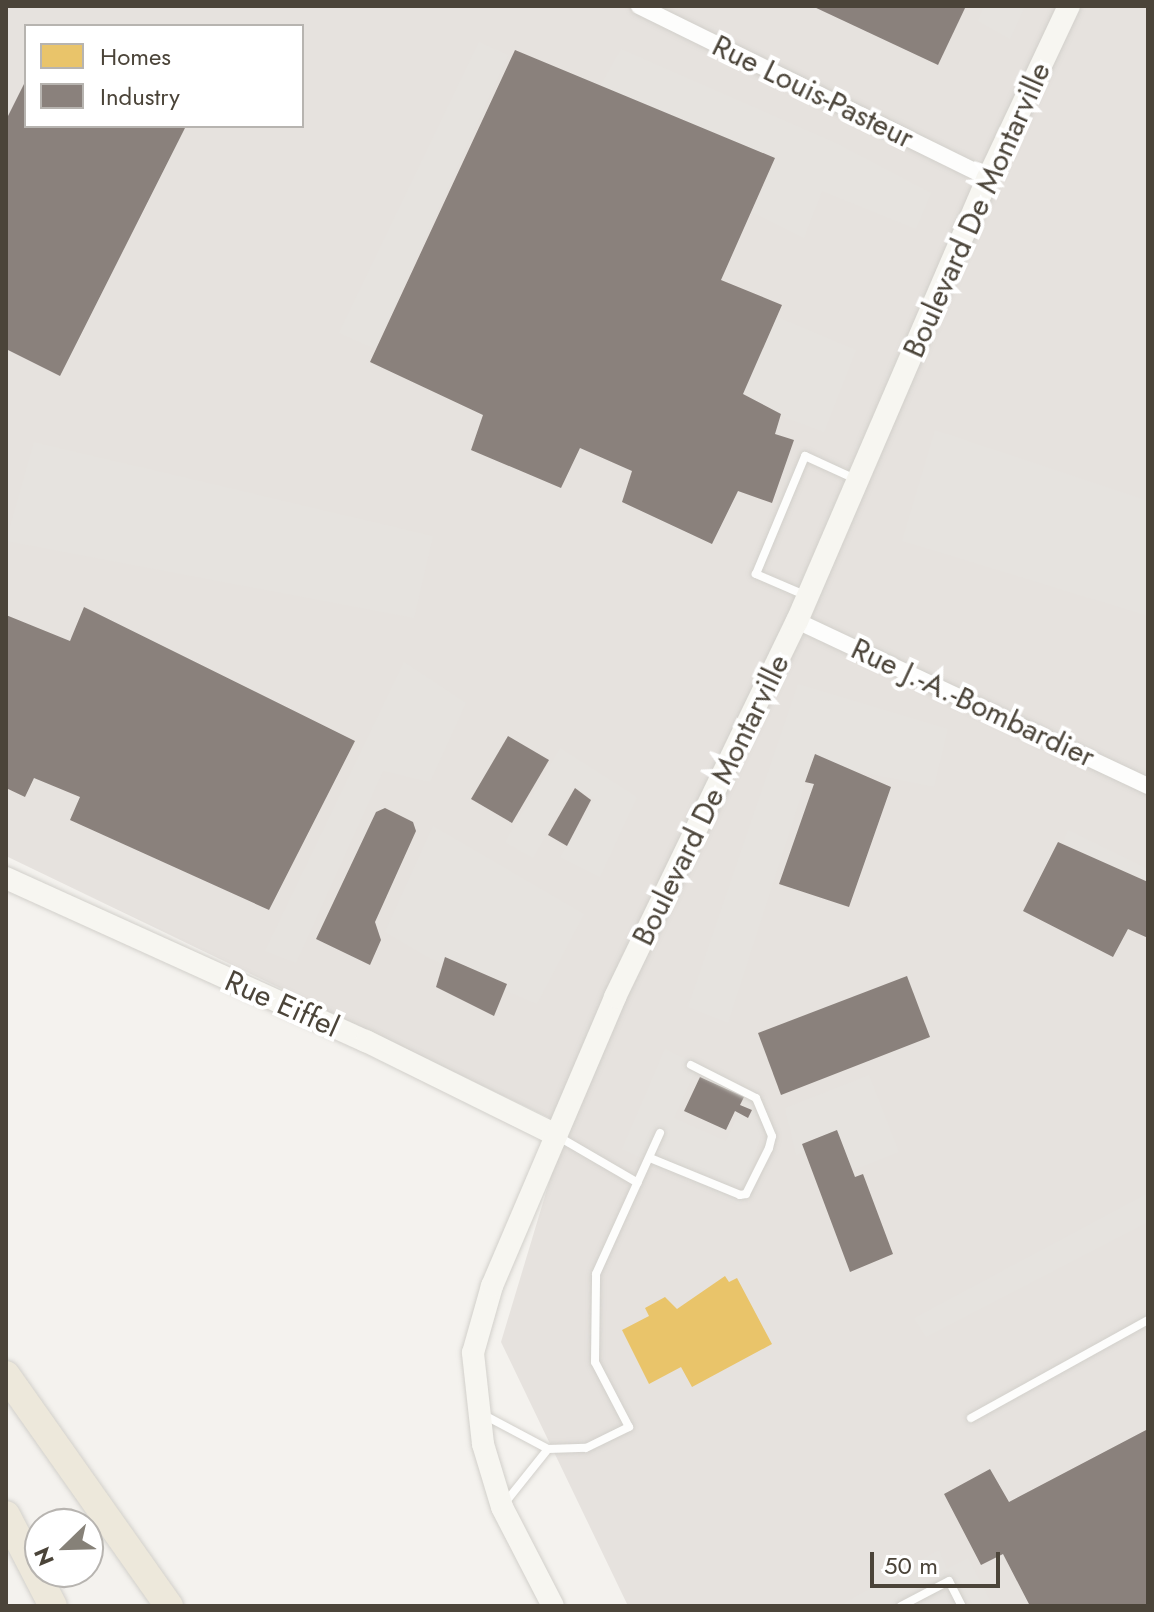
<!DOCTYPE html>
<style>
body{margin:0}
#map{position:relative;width:1154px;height:1612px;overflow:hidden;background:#f4f2ee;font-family:Jost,sans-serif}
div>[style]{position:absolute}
.industrial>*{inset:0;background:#e6e2de}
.parking>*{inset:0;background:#e6e3df}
.homes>*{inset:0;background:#e9c46a}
.industry>*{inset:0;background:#8a817c}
.roads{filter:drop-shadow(0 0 2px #d2d0cb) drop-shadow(0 0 2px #d2d0cb)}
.lane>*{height:8px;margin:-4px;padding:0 4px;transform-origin:4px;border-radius:4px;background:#fdfdfc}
.street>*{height:16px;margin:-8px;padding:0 8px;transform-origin:8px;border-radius:8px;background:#fdfdfc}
.secondary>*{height:22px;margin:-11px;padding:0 11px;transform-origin:11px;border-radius:11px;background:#f7f6f1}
.highway>*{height:28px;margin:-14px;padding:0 14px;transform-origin:14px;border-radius:14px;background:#ede8db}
span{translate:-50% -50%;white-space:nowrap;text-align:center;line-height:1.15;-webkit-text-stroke:8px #fff;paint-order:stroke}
.street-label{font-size:30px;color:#4b4439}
.frame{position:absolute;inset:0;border:8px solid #4b4439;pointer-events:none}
.legend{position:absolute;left:24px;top:24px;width:280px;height:104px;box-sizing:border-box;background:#fff;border:2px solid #b7b4b0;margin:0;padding:10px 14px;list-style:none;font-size:24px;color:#4b4439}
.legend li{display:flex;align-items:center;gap:16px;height:40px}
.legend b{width:40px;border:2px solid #b7b4b0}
.north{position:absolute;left:24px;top:1508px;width:80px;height:80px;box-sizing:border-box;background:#fff;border:2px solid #b7b4b0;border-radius:50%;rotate:247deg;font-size:22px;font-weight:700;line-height:32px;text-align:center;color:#4b4439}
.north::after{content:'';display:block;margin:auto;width:28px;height:36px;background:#868178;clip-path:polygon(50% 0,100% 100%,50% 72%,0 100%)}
.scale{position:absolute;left:870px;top:1552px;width:130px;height:36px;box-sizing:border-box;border:4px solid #4b4439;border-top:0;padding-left:10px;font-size:24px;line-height:28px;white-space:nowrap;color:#4b4439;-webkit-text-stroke:6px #fff;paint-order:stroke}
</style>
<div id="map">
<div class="industrial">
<i style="clip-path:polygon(evenodd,6px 6px,1148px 6px,1148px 1606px,628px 1606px,501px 1342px,566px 1126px,6px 856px,6px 6px,26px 26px,302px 26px,302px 126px,26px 126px,26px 26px)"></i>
</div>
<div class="parking">
<i style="clip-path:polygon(984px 6px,1025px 6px,1010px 39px,978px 21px)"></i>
<i style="clip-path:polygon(479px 42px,508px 55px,375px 349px,339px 333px)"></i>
<i style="clip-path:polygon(621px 49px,838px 144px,931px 193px,916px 229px,822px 191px,804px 238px,752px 212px,771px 170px,598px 90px)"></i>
<i style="clip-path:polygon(775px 316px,856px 350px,824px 432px,738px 400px)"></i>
<i style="clip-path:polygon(935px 430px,1148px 501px,1148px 616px,902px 541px)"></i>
<i style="clip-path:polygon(34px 442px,433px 536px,414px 618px,6px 541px)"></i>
<i style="clip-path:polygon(404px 662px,466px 703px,430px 782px,383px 771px,296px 963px,265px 951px)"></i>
<i style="clip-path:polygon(798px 684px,948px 729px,934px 787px,812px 762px,728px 1023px,688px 1007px)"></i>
<i style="clip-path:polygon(560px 748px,637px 797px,600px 877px,560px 857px,595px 799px,573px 787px,533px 858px,505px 842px)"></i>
<i style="clip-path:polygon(433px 826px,584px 914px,537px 1004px,431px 959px,385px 932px)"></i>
<i style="clip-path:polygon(1068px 830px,1148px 869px,1148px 893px,1058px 856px)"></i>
<i style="clip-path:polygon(665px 1049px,698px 1065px,674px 1118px,726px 1141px,748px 1092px,763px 1129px,740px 1205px,622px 1149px)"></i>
<i style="clip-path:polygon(869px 1075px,899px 1152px,849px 1172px,836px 1142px,796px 1155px,785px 1108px)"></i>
<i style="clip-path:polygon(1148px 1193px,1148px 1222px,926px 1337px,914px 1318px)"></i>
<i style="clip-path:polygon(939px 1550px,947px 1569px,968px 1558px,993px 1606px,839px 1606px)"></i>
</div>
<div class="homes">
<i style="clip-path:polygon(725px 1276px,729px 1282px,737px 1278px,772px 1344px,692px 1387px,681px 1367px,649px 1384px,622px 1330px,649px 1316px,645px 1308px,665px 1297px,677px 1309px)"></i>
</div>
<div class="industry">
<i style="clip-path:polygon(812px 6px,966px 6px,938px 65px)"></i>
<i style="clip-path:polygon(515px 50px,775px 158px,721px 280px,782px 305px,743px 394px,781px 414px,775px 434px,794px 440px,772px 503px,738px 491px,712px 544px,622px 502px,632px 471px,580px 448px,561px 488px,471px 450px,483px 415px,370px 362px)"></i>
<i style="clip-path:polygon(26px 80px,26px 126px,186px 126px,60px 376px,6px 349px,6px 120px)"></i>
<i style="clip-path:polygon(84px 607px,355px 741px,269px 910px,70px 820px,80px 797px,34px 778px,25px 797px,6px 788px,6px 615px,70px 641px)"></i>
<i style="clip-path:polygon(508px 736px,549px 760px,512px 823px,471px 799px)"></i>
<i style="clip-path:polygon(815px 754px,891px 787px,849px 907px,779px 884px,814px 784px,805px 782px)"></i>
<i style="clip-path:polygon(575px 788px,591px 800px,567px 846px,548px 835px)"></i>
<i style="clip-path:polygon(385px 808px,413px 822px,416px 831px,375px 922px,381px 940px,370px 965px,316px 939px,376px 812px)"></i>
<i style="clip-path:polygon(1058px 842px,1148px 882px,1148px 938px,1128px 929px,1113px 957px,1023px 911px)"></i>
<i style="clip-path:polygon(445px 957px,507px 984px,494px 1016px,436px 987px)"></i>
<i style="clip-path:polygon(907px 976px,930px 1037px,781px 1095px,758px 1033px)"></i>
<i style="clip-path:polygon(700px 1077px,744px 1097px,740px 1105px,752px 1110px,748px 1118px,735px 1111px,726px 1130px,684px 1111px)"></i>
<i style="clip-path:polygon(837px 1130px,855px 1177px,863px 1174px,893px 1254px,850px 1272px,802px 1144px)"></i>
<i style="clip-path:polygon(1148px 1429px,1148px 1606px,1030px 1606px,1003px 1554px,981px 1565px,944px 1494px,990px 1469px,1009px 1502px)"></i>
</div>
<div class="roads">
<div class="lane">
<i style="left:807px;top:596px;width:56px;rotate:-156.7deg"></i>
<i style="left:756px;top:574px;width:128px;rotate:-67.4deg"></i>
<i style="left:805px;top:456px;width:55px;rotate:24.7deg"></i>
<i style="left:559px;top:1137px;width:91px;rotate:30.2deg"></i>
<i style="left:650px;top:1158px;width:97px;rotate:22.3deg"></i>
<i style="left:740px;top:1195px;width:6px;rotate:-9deg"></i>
<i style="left:746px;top:1194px;width:51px;rotate:-63.4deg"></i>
<i style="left:769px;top:1148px;width:12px;rotate:-76deg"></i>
<i style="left:772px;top:1136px;width:41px;rotate:-112.8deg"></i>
<i style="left:756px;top:1098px;width:73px;rotate:-153.1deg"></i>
<i style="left:484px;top:1415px;width:72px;rotate:28deg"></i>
<i style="left:548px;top:1449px;width:38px;rotate:-2deg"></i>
<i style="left:586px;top:1448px;width:48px;rotate:-26deg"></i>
<i style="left:629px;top:1427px;width:73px;rotate:-117.6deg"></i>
<i style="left:595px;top:1362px;width:88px;rotate:-89.3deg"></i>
<i style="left:596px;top:1274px;width:155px;rotate:-65.6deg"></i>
<i style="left:971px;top:1418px;width:202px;rotate:-29deg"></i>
<i style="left:504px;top:1504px;width:70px;rotate:-51.3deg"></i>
<i style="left:901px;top:1606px;width:54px;rotate:-27.5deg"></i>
<i style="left:949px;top:1581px;width:28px;rotate:63deg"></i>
</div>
<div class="street">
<i style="left:639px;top:6px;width:389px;rotate:26.2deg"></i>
<i style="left:797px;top:621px;width:388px;rotate:25.2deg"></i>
</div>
<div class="secondary">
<i style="left:6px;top:878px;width:395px;rotate:24.4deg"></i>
<i style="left:366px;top:1041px;width:212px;rotate:26.3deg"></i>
<i style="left:553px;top:1606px;width:111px;rotate:-117.3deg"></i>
<i style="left:502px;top:1507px;width:66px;rotate:-106.8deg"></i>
<i style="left:483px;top:1444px;width:92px;rotate:-96.3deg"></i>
<i style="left:473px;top:1353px;width:70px;rotate:-74.2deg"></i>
<i style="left:492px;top:1286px;width:314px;rotate:-66.9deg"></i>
<i style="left:615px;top:997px;width:418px;rotate:-64.2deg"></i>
<i style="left:797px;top:621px;width:482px;rotate:-66.7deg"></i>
<i style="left:988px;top:178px;width:190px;rotate:-64.8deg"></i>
</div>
<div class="highway">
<i style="left:6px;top:1375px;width:283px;rotate:54.8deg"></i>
<i style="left:6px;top:1515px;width:102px;rotate:62.7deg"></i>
</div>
</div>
<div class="street-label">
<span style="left:813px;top:92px;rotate:26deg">Rue Louis-Pasteur</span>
<span style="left:977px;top:210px;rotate:-66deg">Boulevard De Montarville</span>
<span style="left:973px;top:703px;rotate:25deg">Rue J.-A.-Bombardier</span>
<span style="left:711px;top:800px;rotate:-64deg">Boulevard De Montarville</span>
<span style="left:282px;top:1004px;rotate:24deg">Rue Eiffel</span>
</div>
<div class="frame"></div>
<ul class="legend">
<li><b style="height:22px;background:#e9c46a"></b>Homes</li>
<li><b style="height:22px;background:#8a817c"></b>Industry</li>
</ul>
<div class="north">N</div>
<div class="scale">50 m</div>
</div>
